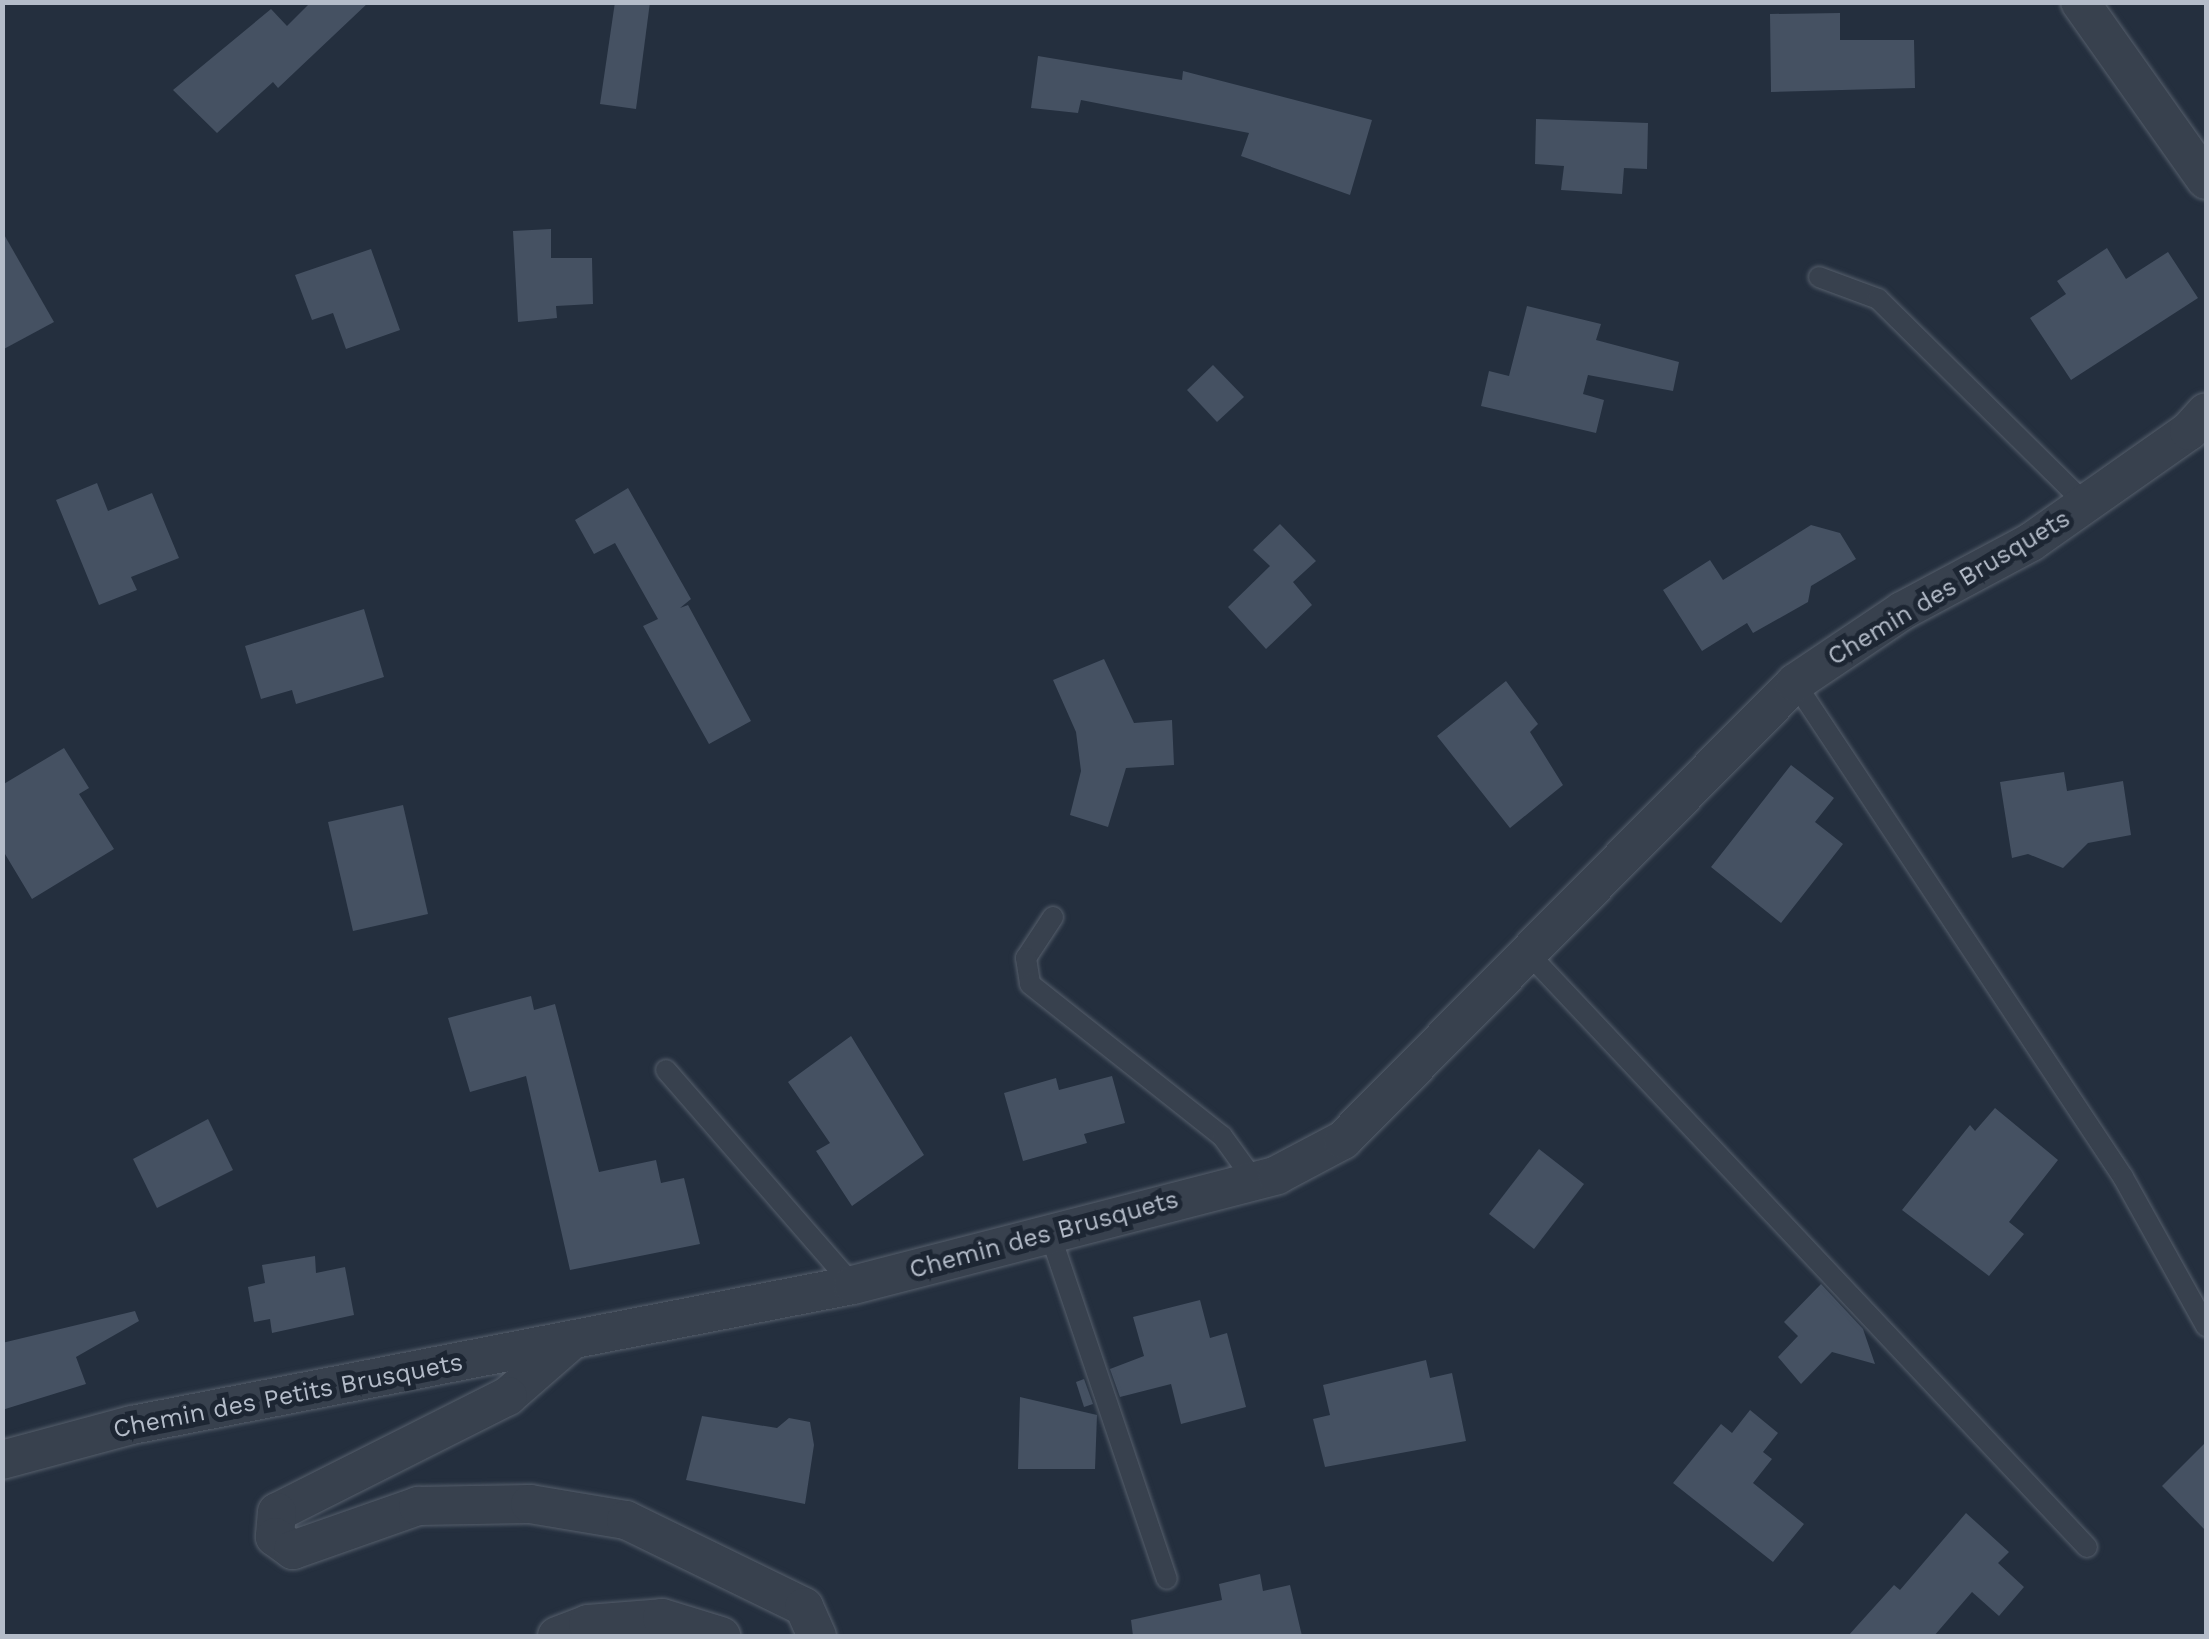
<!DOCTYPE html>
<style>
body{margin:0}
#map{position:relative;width:2209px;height:1639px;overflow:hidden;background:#242f3e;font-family:"Work Sans",sans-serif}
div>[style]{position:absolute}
.building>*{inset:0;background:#455162}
.roads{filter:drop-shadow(0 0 2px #565f6c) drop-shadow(0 0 2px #565f6c)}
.service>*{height:20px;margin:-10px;padding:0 10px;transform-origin:10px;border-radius:10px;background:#38414e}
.minor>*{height:38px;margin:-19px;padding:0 19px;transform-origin:19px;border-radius:19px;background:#38414e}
span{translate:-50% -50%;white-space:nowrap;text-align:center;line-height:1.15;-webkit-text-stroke:10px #1d2633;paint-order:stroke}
.street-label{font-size:25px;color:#b4bcc9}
.frame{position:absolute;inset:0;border:5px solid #b4bcc9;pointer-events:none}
</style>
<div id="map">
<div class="building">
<i style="clip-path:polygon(311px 2px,369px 2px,278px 88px,273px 82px,217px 133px,173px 90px,271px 9px,287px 26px)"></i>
<i style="clip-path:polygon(615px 2px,650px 2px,636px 109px,600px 104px)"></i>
<i style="clip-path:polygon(1840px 13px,1840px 40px,1914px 40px,1915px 88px,1771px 92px,1770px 14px)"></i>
<i style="clip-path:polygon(1038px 56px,1182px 80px,1183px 71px,1372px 120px,1350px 195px,1241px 156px,1249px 133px,1081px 100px,1078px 113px,1031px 108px)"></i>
<i style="clip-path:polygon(1536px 119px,1648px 123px,1647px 169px,1624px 168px,1622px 194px,1561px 190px,1564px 166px,1535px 164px)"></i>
<i style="clip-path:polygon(551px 229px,551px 258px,592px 258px,593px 304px,556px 306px,557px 318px,518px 322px,513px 231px)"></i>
<i style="clip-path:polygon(2px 231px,54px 322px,2px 350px)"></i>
<i style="clip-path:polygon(2107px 248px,2126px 279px,2168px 252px,2198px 298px,2071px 380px,2030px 318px,2066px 294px,2057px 281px)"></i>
<i style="clip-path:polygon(371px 249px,400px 330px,346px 349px,333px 313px,312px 320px,295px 275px)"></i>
<i style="clip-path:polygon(1527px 306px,1601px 324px,1596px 340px,1679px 362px,1673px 391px,1588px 375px,1583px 394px,1604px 400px,1596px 433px,1481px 406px,1489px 371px,1509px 376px)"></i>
<i style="clip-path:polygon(1213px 365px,1244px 397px,1217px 422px,1187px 390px)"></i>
<i style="clip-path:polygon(97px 483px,108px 511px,152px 493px,179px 558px,131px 577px,137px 590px,99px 605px,56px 500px)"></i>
<i style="clip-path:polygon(628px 488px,691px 599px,680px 608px,688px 605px,751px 721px,709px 744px,643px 626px,658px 619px,615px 543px,594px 554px,575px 520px)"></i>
<i style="clip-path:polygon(1280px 524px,1316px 561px,1293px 582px,1312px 605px,1266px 649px,1228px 607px,1270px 566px,1253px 550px)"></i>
<i style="clip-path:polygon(1811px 525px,1840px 533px,1856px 559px,1811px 586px,1808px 602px,1753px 633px,1747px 623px,1702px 651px,1663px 590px,1710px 560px,1723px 580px)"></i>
<i style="clip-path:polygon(364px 609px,384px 677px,296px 704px,292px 690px,261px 699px,245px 646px)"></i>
<i style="clip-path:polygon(1104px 659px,1134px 723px,1172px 720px,1174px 765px,1126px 768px,1108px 827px,1070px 815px,1081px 771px,1076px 732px,1053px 680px)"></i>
<i style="clip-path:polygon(1506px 681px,1538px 724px,1530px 732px,1563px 785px,1510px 828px,1437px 736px)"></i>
<i style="clip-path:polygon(64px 748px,89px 788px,79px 794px,114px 849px,32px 899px,2px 849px,2px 785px)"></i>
<i style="clip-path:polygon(1791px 765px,1834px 798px,1815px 822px,1843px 844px,1781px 923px,1711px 867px)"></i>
<i style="clip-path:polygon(2064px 772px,2067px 791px,2123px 781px,2131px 835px,2088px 843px,2063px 868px,2028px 854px,2012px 858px,2000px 782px)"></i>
<i style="clip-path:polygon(403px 805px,428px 914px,353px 931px,328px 822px)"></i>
<i style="clip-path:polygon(531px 996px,534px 1010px,555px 1004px,599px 1172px,656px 1160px,661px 1183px,684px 1178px,700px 1244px,570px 1270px,526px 1076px,470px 1092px,448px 1018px)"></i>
<i style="clip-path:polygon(851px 1036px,924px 1155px,852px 1206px,816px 1151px,830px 1143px,788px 1082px)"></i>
<i style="clip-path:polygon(1112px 1076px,1125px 1123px,1084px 1134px,1087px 1143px,1023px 1161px,1004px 1093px,1056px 1078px,1059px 1090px)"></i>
<i style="clip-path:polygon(1995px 1108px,2058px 1160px,2009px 1222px,2024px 1234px,1989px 1276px,1902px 1210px,1970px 1125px,1975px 1131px)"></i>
<i style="clip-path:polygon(208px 1119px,233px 1170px,157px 1208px,133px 1159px)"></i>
<i style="clip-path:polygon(1539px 1149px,1584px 1184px,1534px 1249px,1489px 1214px)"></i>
<i style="clip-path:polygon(315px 1256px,316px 1273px,345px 1267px,354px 1315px,272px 1333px,270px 1319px,254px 1322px,248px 1287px,265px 1283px,262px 1265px)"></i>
<i style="clip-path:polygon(1821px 1284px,1863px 1329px,1875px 1364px,1832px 1352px,1801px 1384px,1778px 1357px,1798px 1336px,1784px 1322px)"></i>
<i style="clip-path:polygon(1200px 1300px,1210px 1338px,1227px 1333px,1246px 1407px,1181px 1424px,1171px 1384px,1120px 1397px,1110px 1369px,1144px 1356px,1133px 1317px)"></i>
<i style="clip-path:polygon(135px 1311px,139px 1321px,76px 1357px,86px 1384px,2px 1410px,2px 1343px)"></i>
<i style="clip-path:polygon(1426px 1360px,1430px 1378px,1452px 1373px,1466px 1441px,1325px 1467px,1313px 1419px,1330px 1415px,1323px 1385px)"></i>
<i style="clip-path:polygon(1084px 1379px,1093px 1404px,1084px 1407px,1076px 1382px)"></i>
<i style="clip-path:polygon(1020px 1397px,1097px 1415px,1095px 1469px,1018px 1469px)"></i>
<i style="clip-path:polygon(1750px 1410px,1778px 1433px,1763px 1452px,1772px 1459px,1753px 1483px,1804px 1524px,1773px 1562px,1673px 1483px,1721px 1424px,1732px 1433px)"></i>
<i style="clip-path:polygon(702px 1416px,777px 1428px,789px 1418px,810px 1422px,814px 1445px,805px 1504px,686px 1480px)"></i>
<i style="clip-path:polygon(2206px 1442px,2206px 1531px,2162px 1486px)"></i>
<i style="clip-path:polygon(1966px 1513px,2009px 1552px,1998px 1563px,2024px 1587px,1999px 1616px,1972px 1592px,1934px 1636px,1848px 1636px,1894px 1585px,1900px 1590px)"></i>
<i style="clip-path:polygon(1260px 1574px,1263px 1591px,1290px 1585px,1302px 1636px,1133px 1636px,1131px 1620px,1222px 1600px,1219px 1584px)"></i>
</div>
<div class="roads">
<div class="service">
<i style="left:1819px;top:277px;width:63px;rotate:20.4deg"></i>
<i style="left:1878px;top:299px;width:292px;rotate:44.6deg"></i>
<i style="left:1795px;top:683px;width:593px;rotate:56.42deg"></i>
<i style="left:2123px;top:1177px;width:171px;rotate:60.9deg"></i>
<i style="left:1053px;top:917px;width:49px;rotate:123.4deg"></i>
<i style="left:1026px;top:958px;width:26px;rotate:81deg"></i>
<i style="left:1030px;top:984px;width:245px;rotate:38.4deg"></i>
<i style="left:1222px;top:1136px;width:54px;rotate:54deg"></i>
<i style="left:1527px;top:952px;width:817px;rotate:46.74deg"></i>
<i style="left:666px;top:1070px;width:285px;rotate:49deg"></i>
<i style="left:1050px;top:1234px;width:364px;rotate:71.3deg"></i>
</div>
<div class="minor">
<i style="left:2080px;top:2px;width:218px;rotate:54.7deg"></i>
<i style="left:571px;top:1341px;width:84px;rotate:138.9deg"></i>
<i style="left:508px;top:1396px;width:258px;rotate:153.3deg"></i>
<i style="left:277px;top:1512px;width:25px;rotate:95deg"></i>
<i style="left:275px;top:1537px;width:22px;rotate:36deg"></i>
<i style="left:293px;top:1550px;width:133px;rotate:-19.4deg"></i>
<i style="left:418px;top:1506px;width:112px;rotate:-1deg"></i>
<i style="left:530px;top:1504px;width:97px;rotate:9.5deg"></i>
<i style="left:626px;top:1520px;width:198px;rotate:26deg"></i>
<i style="left:804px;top:1607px;width:32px;rotate:66deg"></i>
<i style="left:2px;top:1460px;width:135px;rotate:-15.1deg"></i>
<i style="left:132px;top:1425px;width:734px;rotate:-10.99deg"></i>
<i style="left:853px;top:1285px;width:438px;rotate:-14.5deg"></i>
<i style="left:1277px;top:1175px;width:75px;rotate:-27.9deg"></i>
<i style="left:1343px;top:1140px;width:643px;rotate:-45.32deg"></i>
<i style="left:1795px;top:683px;width:129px;rotate:-33.9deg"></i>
<i style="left:1902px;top:611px;width:146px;rotate:-28.1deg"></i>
<i style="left:2031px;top:542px;width:193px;rotate:-35.1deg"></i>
<i style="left:2189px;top:431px;width:25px;rotate:-48deg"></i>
<i style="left:557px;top:1636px;width:33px;rotate:-21deg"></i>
<i style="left:588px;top:1624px;width:74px;rotate:-4.6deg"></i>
<i style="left:662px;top:1618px;width:62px;rotate:17deg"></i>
</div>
</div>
<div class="street-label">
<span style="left:1949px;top:588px;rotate:-31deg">Chemin des Brusquets</span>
<span style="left:1044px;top:1235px;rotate:-15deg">Chemin des Brusquets</span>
<span style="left:288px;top:1396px;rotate:-11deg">Chemin des Petits Brusquets</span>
</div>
<div class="frame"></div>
</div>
